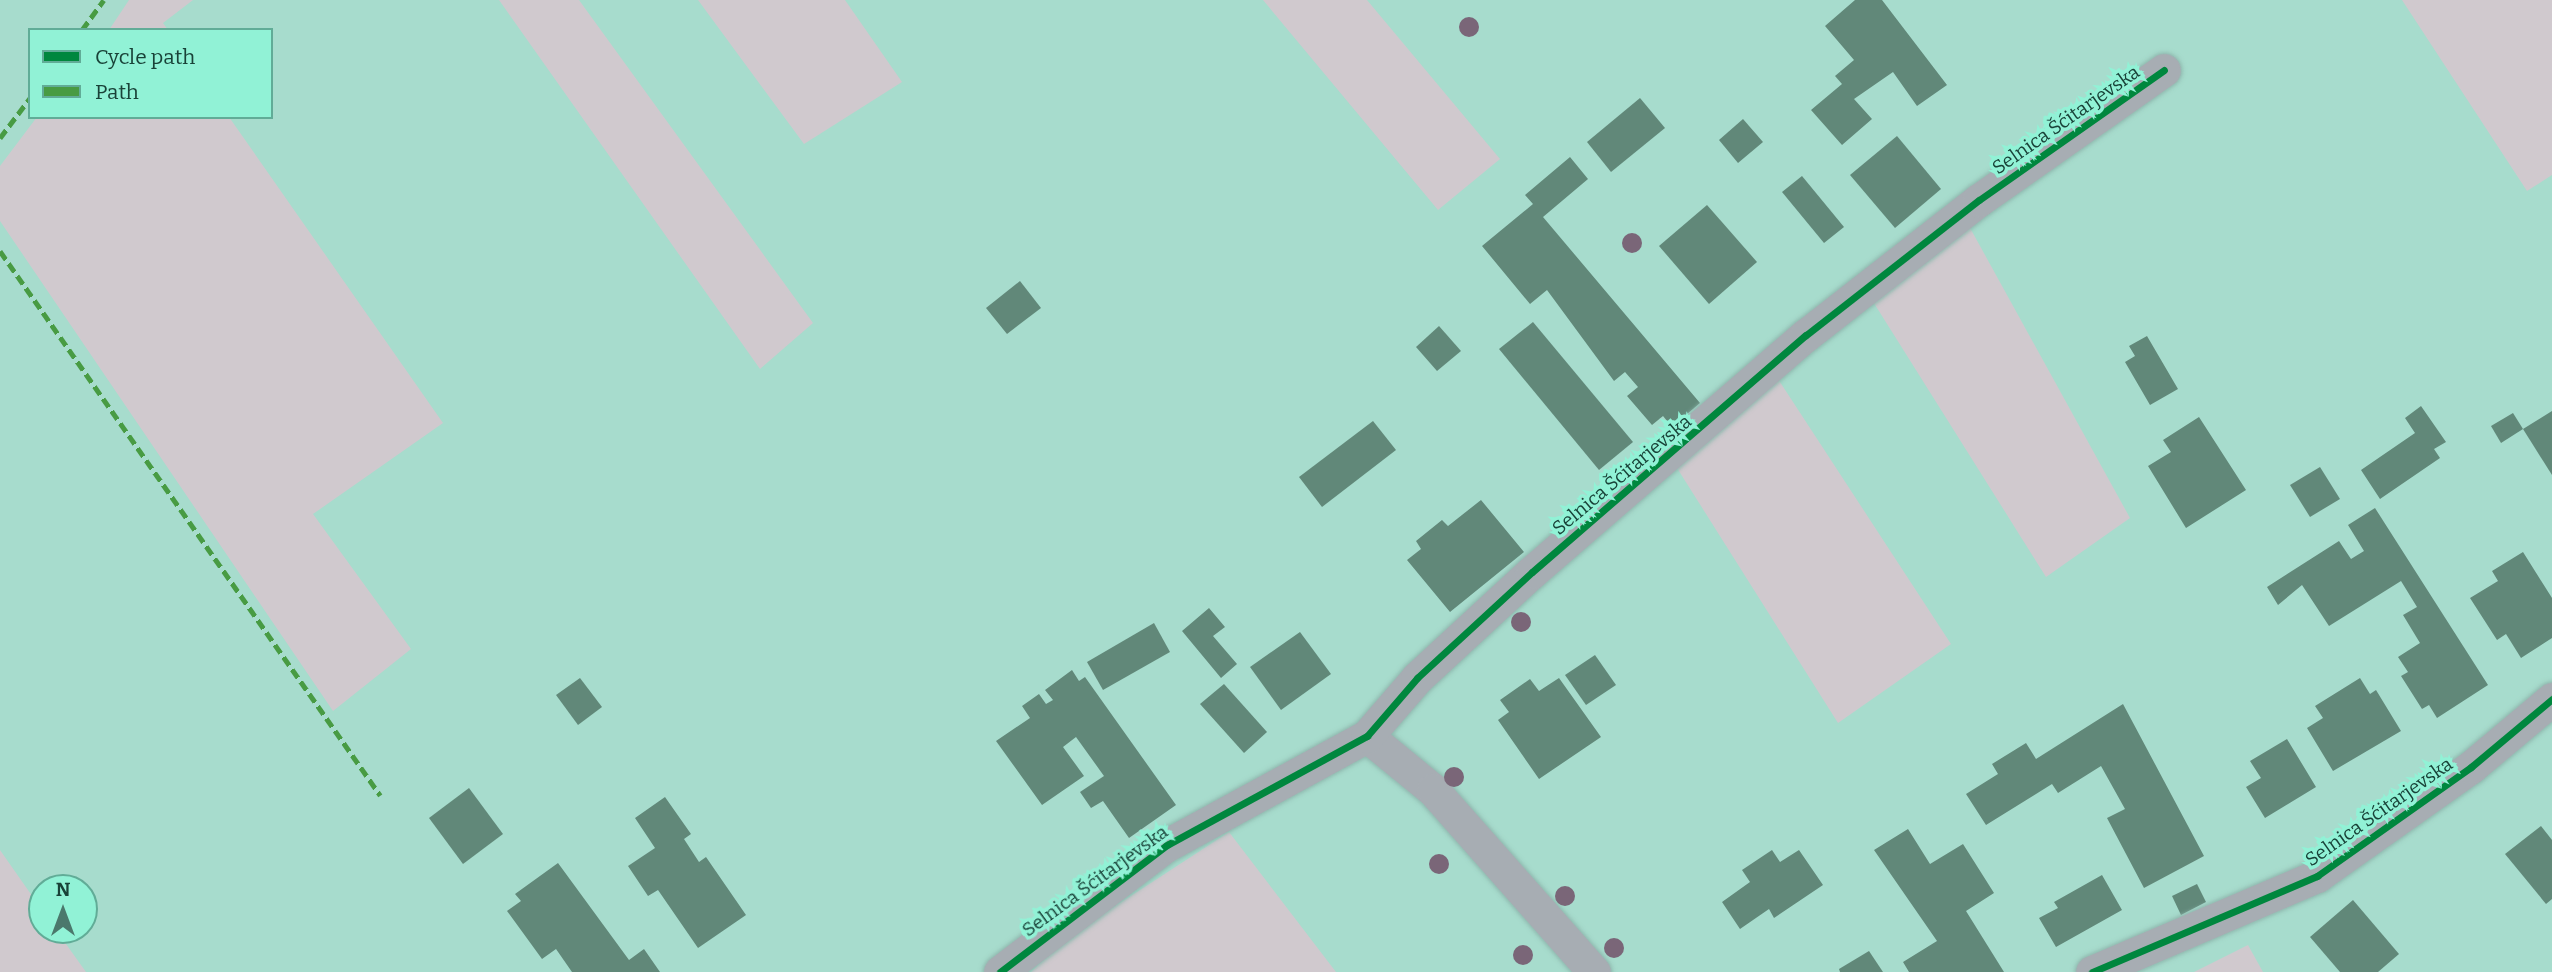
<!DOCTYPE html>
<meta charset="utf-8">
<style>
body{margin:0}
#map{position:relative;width:2552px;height:972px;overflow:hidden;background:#a7dccd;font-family:Bitter,serif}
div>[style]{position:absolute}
.green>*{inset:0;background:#d0c9ce}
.building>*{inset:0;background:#618879}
.roads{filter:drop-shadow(0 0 2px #8fb8ae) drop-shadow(0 0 2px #8fb8ae)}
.street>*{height:33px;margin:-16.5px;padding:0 16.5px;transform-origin:16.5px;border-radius:16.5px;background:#a7adb3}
.quiet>*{height:5px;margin-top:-2.5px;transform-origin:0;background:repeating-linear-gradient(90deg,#489b43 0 10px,transparent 0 15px)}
.cycleway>*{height:7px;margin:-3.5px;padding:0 3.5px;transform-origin:3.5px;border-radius:3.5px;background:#00873e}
.trees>*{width:20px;height:20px;margin:-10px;border-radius:50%;background:#7a6678}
span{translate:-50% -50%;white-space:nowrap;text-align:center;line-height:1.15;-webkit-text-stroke:7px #91f2d6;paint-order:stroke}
.street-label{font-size:19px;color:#194238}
.legend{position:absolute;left:28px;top:28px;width:245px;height:91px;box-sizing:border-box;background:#91f2d6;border:2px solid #61ac97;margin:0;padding:9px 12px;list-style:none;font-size:21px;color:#194238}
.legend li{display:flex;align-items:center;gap:14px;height:35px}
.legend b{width:35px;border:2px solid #61ac97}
.north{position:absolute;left:28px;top:874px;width:70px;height:70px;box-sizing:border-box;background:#91f2d6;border:2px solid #61ac97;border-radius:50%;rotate:0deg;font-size:19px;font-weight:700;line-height:28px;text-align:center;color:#194238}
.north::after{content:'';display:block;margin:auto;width:24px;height:32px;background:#4b786c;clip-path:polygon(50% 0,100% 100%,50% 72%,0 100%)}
</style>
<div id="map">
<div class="green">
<i style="clip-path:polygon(129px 0,193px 0,163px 23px,168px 30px,109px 30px)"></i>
<i style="clip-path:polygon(499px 0,579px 0,813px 323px,760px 369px)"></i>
<i style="clip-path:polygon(698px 0,845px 0,902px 82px,804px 144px)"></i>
<i style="clip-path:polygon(1263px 0,1367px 0,1500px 159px,1438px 210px)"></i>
<i style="clip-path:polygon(2402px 0,2552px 0,2552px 175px,2527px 191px)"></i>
<i style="clip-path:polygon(37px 117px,229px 117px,443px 423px,313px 514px,411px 649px,333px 711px,0 221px,0 166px)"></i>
<i style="clip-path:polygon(1969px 226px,2130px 518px,2046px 577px,1872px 300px)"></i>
<i style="clip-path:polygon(1778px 379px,1951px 644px,1838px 723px,1677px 468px)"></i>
<i style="clip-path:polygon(1229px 832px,1336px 972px,1031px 972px,1068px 937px)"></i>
<i style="clip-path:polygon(0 850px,42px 910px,42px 930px,56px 930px,86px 972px,0 972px)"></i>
<i style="clip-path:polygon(2248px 945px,2263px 972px,2194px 972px)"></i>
</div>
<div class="building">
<i style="clip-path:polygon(1855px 0,1882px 0,1947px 85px,1917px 106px,1893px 72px,1854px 99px,1872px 119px,1842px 145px,1811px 110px,1842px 84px,1835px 76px,1854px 60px,1825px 26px)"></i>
<i style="clip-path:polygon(1640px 98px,1665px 128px,1611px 172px,1587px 142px)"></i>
<i style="clip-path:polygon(1743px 119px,1763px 142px,1738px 163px,1719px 140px)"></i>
<i style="clip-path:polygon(1897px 136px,1941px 189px,1895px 228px,1850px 175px)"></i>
<i style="clip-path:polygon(1570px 157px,1588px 179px,1543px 217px,1700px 403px,1672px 427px,1663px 416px,1652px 425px,1627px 396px,1638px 387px,1625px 372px,1614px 381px,1547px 290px,1530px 304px,1482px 246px,1533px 204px,1525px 195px)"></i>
<i style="clip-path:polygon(1802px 176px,1844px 227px,1824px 243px,1782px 192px)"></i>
<i style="clip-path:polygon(1707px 205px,1757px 262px,1709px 304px,1659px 246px)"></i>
<i style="clip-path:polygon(1020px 281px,1041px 308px,1007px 334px,986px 308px)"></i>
<i style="clip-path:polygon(1533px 322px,1633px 442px,1599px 470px,1499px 349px)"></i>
<i style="clip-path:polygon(1439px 326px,1461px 351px,1437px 371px,1416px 347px)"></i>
<i style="clip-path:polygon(2147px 336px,2178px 389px,2150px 405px,2125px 362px,2135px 356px,2129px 346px)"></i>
<i style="clip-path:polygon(2421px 406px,2446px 442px,2434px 449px,2440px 458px,2380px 499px,2361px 470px,2415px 433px,2405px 418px)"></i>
<i style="clip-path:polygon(2552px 411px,2552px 475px,2523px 429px)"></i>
<i style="clip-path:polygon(2513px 413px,2523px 429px,2501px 443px,2491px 426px)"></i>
<i style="clip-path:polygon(2199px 417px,2246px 490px,2186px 528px,2148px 466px,2171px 452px,2163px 440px)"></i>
<i style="clip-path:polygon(1373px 421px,1396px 450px,1322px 507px,1299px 477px)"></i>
<i style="clip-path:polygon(2320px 467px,2340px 499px,2310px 517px,2290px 485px)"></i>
<i style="clip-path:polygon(1481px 500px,1524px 552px,1450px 612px,1407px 560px,1421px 549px,1416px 541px,1442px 520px,1448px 526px)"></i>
<i style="clip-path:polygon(2375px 508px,2488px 685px,2437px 718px,2429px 705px,2422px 709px,2401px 676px,2408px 672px,2398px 657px,2420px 643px,2403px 615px,2417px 607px,2401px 581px,2329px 626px,2302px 585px,2278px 605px,2267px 587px,2339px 541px,2351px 559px,2364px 551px,2348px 525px)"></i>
<i style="clip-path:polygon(2523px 552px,2552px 598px,2552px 638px,2521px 658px,2506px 634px,2497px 640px,2470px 598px,2498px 581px,2492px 571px)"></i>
<i style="clip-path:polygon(1209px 608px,1225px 627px,1213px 636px,1237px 664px,1221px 678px,1182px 631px)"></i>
<i style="clip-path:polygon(1154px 623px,1170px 652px,1103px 690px,1087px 662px)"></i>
<i style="clip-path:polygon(1300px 632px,1331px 674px,1281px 710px,1250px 667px)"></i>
<i style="clip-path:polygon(1595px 655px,1616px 685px,1586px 705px,1565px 675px)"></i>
<i style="clip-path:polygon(1072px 670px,1079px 681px,1085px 677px,1176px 805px,1129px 838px,1103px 801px,1091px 808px,1080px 792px,1104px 776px,1076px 737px,1063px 747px,1084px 776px,1042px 805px,996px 741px,1030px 718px,1022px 706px,1039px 694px,1046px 704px,1053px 700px,1045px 690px)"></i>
<i style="clip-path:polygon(580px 678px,602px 707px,578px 725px,556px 695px)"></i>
<i style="clip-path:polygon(1559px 678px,1601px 737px,1539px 779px,1498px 720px,1509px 712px,1500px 700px,1530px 679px,1539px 691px)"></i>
<i style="clip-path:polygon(2360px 678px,2370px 694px,2376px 690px,2401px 731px,2333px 771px,2307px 728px,2323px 718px,2315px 706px)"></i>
<i style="clip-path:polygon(1224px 684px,1267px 732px,1244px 753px,1200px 704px)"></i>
<i style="clip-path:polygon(2123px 704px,2204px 856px,2144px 888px,2107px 818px,2125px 809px,2101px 766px,2058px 793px,2052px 784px,1986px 825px,1966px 794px,1998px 774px,1992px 764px,2026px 743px,2036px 759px)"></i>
<i style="clip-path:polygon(2287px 739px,2316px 787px,2265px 818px,2246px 787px,2261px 778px,2250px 761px)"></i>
<i style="clip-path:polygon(469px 788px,503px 834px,463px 864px,429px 818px)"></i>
<i style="clip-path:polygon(665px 797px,691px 834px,684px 839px,699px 862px,706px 857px,746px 915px,698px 948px,658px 890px,648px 896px,628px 866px,655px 848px,635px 818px)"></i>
<i style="clip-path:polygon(2541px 826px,2552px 840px,2552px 899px,2546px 904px,2505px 854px)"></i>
<i style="clip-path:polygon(1908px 829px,1930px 864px,1963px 844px,1994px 893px,1966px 911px,2004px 972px,1909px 972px,1903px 962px,1937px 941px,1874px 850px)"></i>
<i style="clip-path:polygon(1772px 850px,1780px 862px,1799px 850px,1823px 885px,1774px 918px,1769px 909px,1740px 929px,1722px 902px,1750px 882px,1742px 870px)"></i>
<i style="clip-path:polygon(558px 863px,629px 960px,644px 949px,660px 972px,572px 972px,556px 949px,542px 959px,507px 911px,521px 901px,515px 894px)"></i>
<i style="clip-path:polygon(2102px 875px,2122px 910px,2056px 947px,2039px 918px,2058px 908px,2054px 902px)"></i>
<i style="clip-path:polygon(2197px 884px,2206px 902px,2181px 915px,2172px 896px)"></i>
<i style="clip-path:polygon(2353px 900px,2399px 954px,2378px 972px,2340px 972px,2310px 937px)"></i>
<i style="clip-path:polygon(1869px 951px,1883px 972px,1840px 972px,1839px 969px)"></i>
</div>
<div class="roads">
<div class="street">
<i style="left:1367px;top:736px;width:85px;rotate:39.3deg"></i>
<i style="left:1433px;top:790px;width:243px;rotate:48.5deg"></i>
<i style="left:1000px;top:972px;width:210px;rotate:-37.3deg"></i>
<i style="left:1167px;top:845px;width:228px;rotate:-28.6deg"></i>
<i style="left:1367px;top:736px;width:77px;rotate:-49.2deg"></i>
<i style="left:1417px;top:678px;width:156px;rotate:-42.7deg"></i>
<i style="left:1532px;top:572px;width:362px;rotate:-40.9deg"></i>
<i style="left:1806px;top:335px;width:219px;rotate:-38deg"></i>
<i style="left:1979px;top:200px;width:226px;rotate:-35.1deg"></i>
<i style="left:2092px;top:972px;width:245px;rotate:-23.1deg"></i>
<i style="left:2317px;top:876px;width:189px;rotate:-35.3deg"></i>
<i style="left:2471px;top:767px;width:106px;rotate:-40deg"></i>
</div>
</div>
<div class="quiet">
<i style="left:82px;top:30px;width:37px;rotate:-54deg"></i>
<i style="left:0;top:138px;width:50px;rotate:-53.1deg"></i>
<i style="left:0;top:251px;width:664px;rotate:55.06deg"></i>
</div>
<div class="cycleway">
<i style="left:1000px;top:972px;width:210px;rotate:-37.3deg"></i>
<i style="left:1167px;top:845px;width:228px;rotate:-28.6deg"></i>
<i style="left:1367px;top:736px;width:77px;rotate:-49.2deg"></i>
<i style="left:1417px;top:678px;width:156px;rotate:-42.7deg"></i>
<i style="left:1532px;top:572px;width:362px;rotate:-40.9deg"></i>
<i style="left:1806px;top:335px;width:219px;rotate:-38deg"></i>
<i style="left:1979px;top:200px;width:226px;rotate:-35.1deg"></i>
<i style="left:2092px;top:972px;width:245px;rotate:-23.1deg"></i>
<i style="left:2317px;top:876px;width:189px;rotate:-35.3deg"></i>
<i style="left:2471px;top:767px;width:106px;rotate:-40deg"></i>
</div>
<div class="trees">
<i style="left:1469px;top:27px"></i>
<i style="left:1632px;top:243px"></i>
<i style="left:1521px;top:622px"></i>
<i style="left:1454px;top:777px"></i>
<i style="left:1439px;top:864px"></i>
<i style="left:1565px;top:896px"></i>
<i style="left:1614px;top:948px"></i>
<i style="left:1523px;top:955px"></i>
</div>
<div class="street-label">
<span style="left:2066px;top:120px;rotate:-35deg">Selnica Šćitarjevska</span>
<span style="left:1622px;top:475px;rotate:-40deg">Selnica Šćitarjevska</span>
<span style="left:2379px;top:812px;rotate:-35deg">Selnica Šćitarjevska</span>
<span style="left:1095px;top:881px;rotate:-36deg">Selnica Šćitarjevska</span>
</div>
<ul class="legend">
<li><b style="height:9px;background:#00873e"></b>Cycle path</li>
<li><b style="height:9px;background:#489b43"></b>Path</li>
</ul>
<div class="north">N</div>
</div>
